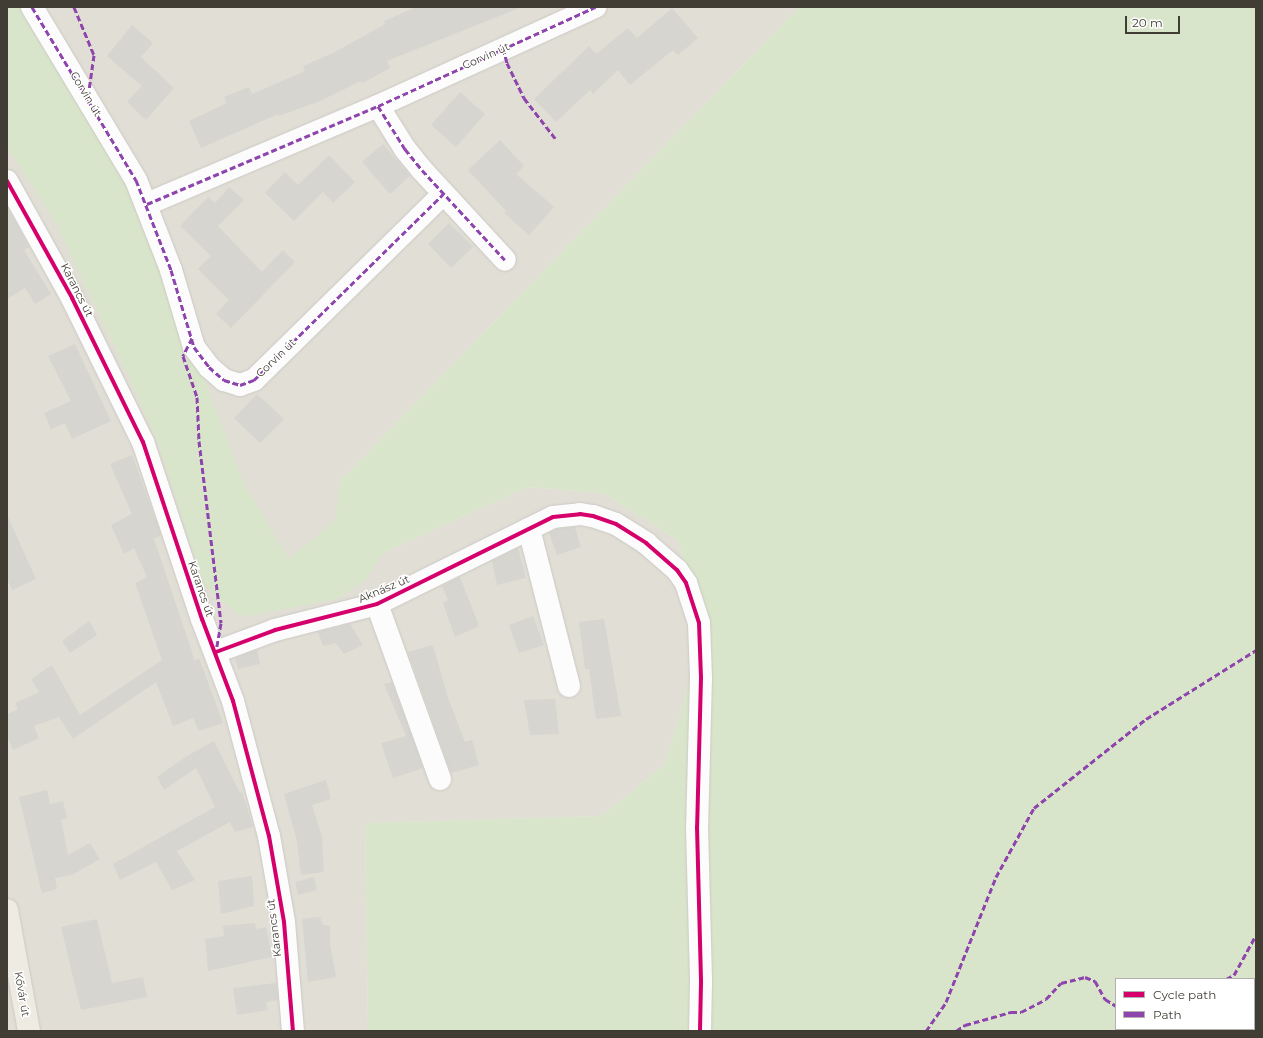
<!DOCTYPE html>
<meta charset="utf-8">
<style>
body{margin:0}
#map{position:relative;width:1263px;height:1038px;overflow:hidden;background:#edece8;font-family:Montserrat,sans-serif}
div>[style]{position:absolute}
.residential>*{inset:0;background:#e1ded5}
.green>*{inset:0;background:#d9e5ca}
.building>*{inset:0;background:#d6d5d0}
.roads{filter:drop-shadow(0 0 1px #cbc9c5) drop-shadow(0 0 1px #cbc9c5)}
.minor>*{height:22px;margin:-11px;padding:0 11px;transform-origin:11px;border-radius:11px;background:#fcfcfc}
.major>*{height:22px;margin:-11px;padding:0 11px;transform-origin:11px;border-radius:11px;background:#eeebe3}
.quiet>*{height:3px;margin-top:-1.5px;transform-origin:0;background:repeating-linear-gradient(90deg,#8e44ad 0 6px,transparent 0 9px)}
.cycleway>*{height:4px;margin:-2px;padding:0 2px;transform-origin:2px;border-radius:2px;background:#d6006c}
span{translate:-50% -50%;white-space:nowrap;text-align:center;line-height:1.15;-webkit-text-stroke:3px #fff;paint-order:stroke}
.street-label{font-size:11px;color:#413d35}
.frame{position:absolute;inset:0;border:8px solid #413d35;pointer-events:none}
.legend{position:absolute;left:1115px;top:978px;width:140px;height:52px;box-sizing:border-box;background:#fff;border:1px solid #b3b1ae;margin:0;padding:5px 7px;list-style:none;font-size:12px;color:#413d35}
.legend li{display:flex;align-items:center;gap:8px;height:20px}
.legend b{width:20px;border:1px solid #b3b1ae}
.scale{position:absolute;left:1125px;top:16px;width:55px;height:18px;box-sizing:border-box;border:2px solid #413d35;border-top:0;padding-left:5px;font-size:12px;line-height:14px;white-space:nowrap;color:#413d35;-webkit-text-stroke:3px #fff;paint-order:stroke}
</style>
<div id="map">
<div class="residential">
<i style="clip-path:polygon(7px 7px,799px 7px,339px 482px,383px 553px,528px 487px,603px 493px,676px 539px,708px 623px,664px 765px,602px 816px,365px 823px,368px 1031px,7px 1031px)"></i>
</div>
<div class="green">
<i style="clip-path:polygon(evenodd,7px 7px,32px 7px,115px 141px,244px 484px,289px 559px,336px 519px,339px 482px,799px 7px,1256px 7px,1256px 1031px,368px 1031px,365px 823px,602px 816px,664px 765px,708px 623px,676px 539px,603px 493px,528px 487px,383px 553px,365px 581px,334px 600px,241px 617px,204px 585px,158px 443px,126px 371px,56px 223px,7px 147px,7px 7px,1116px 979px,1254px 979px,1254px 1029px,1116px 1029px,1116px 979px)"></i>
</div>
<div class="building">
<i style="clip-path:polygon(416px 7px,522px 7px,387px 61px,390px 68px,363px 83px,361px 81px,320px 101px,279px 116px,278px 114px,201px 148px,189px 121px,227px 103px,224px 97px,249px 87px,252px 94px,305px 71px,303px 66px,333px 53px,385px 24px,384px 21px)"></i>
<i style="clip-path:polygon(672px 8px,698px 38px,678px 55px,673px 50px,630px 85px,618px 70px,593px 94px,590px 90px,556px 122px,534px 99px,589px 46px,596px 54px,628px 28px,637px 38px)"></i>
<i style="clip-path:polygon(132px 25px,153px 43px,141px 57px,174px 88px,146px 120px,127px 102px,142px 86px,107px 56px)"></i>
<i style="clip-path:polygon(460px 92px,485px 114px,456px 147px,431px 125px)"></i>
<i style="clip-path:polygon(500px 140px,524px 166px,516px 174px,554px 207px,529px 235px,504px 213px,506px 211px,468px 170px)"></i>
<i style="clip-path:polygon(383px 144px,410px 176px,390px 194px,362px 162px)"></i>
<i style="clip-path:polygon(329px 155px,355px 182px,333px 203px,323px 192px,294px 221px,265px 193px,285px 172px,298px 185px)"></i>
<i style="clip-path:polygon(229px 187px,244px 200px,218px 226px,262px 272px,283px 250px,295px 262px,231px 328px,216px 314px,229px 300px,198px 269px,211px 256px,180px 226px,208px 197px,215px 203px)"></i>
<i style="clip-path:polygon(7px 207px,29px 247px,24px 250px,51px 294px,35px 304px,25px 288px,7px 299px)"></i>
<i style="clip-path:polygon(449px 223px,473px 247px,451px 268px,428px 244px)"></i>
<i style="clip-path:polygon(75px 344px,111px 421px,72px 439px,65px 423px,51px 429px,44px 413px,71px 401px,48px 356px)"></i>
<i style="clip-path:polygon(257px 394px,284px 419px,260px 443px,234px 418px)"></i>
<i style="clip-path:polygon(132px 455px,161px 535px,154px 539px,195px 661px,199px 658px,223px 723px,199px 731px,193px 718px,173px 726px,156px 682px,73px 739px,59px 717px,34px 726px,39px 738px,13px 750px,7px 737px,7px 714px,18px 709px,15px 703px,39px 692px,31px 679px,52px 665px,80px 715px,162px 660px,135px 583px,147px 577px,134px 548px,124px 554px,111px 525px,132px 514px,110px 464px)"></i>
<i style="clip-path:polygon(7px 515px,36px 579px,12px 590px,7px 579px)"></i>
<i style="clip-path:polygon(575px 527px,581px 547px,557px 555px,549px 533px,557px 529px)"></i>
<i style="clip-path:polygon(518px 548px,526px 578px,497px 585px,492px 561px)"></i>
<i style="clip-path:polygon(460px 577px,479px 626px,455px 637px,443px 603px,448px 600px,442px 586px)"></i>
<i style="clip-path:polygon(533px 616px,544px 645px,519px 653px,509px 625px)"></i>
<i style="clip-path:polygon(604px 619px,621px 716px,596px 719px,589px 669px,585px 669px,579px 622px)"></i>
<i style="clip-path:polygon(89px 621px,97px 635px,70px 653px,62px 641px)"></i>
<i style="clip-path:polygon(350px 624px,363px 645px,344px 654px,336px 643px,323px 646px,318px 632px)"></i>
<i style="clip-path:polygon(433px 645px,447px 695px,465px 742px,472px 740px,479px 765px,451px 773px,408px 652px)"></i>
<i style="clip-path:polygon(257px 650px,260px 664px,238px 669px,235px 658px)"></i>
<i style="clip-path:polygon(392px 682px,423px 768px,393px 778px,381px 743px,406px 736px,384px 684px)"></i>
<i style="clip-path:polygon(555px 699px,559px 734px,530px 735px,524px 700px)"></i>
<i style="clip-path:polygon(214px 741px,240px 793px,242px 792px,253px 827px,235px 832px,230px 822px,177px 851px,195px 880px,172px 890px,156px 862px,120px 880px,113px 864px,215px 807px,196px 768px,164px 790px,157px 777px,187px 756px)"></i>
<i style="clip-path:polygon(326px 780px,331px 799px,312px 805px,322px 837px,324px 872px,301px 875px,297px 841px,284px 794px)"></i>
<i style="clip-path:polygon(47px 790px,50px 804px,63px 801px,67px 818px,61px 820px,68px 855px,90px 843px,100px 859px,72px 875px,55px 878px,57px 889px,42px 893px,19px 797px)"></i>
<i style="clip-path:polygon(252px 876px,254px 906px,221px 914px,218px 881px)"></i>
<i style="clip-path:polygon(314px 877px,317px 890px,298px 895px,295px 882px)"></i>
<i style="clip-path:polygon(320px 917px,323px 925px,330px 926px,330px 944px,336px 977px,308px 982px,302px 919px)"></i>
<i style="clip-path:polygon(97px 919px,112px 983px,143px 977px,147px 997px,81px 1010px,61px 927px)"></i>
<i style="clip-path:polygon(255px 923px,256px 929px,266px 927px,272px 957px,208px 971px,205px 939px,224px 936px,223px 926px)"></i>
<i style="clip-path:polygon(276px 983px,278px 1000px,266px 1002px,268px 1010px,237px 1015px,233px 988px)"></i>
</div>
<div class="roads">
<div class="minor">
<i style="left:32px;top:7px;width:202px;rotate:59deg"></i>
<i style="left:136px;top:180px;width:97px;rotate:68.7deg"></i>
<i style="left:171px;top:270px;width:80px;rotate:73.4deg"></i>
<i style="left:194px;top:347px;width:25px;rotate:53deg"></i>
<i style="left:209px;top:367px;width:20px;rotate:41deg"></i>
<i style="left:224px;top:380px;width:17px;rotate:17deg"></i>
<i style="left:240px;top:385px;width:15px;rotate:-20deg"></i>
<i style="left:254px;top:380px;width:265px;rotate:-44.5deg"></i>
<i style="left:378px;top:106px;width:51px;rotate:57.9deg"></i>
<i style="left:405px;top:149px;width:27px;rotate:51deg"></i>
<i style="left:422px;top:170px;width:122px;rotate:47.3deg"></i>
<i style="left:7px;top:181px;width:134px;rotate:60.9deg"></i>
<i style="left:72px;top:298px;width:161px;rotate:63.8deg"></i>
<i style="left:143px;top:442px;width:187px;rotate:71.6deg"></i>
<i style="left:202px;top:619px;width:88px;rotate:69.3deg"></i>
<i style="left:233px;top:701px;width:140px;rotate:75.1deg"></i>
<i style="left:269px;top:836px;width:87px;rotate:80.1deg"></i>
<i style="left:284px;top:922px;width:109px;rotate:85.3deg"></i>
<i style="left:147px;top:204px;width:251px;rotate:-23deg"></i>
<i style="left:378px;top:106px;width:239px;rotate:-24.5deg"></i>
<i style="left:529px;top:529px;width:162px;rotate:75.7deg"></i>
<i style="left:377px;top:604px;width:186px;rotate:70.2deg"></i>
<i style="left:216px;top:652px;width:63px;rotate:-20.4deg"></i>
<i style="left:275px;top:630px;width:105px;rotate:-14.3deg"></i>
<i style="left:377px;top:604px;width:196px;rotate:-26.3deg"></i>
<i style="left:553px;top:517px;width:27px;rotate:-6deg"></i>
<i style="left:580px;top:514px;width:13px;rotate:9deg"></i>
<i style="left:593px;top:516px;width:24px;rotate:19deg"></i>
<i style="left:616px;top:524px;width:36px;rotate:32deg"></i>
<i style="left:646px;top:543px;width:41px;rotate:41.1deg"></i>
<i style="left:677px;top:570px;width:16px;rotate:55deg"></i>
<i style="left:686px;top:583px;width:42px;rotate:72deg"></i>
<i style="left:699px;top:623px;width:55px;rotate:87.9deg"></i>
<i style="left:701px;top:678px;width:149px;rotate:91.5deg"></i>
<i style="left:697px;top:827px;width:156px;rotate:88.5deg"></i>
<i style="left:701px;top:983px;width:48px;rotate:91.2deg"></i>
</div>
<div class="major">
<i style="left:7px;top:910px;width:123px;rotate:79.7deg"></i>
</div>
</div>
<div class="quiet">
<i style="left:32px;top:7px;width:202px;rotate:59deg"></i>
<i style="left:136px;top:180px;width:97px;rotate:68.7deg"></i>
<i style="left:171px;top:270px;width:80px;rotate:73.4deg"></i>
<i style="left:194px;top:347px;width:25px;rotate:53deg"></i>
<i style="left:209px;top:367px;width:20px;rotate:41deg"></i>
<i style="left:224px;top:380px;width:17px;rotate:17deg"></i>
<i style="left:240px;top:385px;width:15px;rotate:-20deg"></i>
<i style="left:254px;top:380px;width:265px;rotate:-44.5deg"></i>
<i style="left:74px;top:7px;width:52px;rotate:67.4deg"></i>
<i style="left:94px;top:55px;width:42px;rotate:98.1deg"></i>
<i style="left:503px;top:48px;width:16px;rotate:75deg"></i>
<i style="left:507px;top:63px;width:39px;rotate:64deg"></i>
<i style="left:524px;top:98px;width:51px;rotate:52.2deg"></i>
<i style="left:378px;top:106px;width:51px;rotate:57.9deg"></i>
<i style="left:405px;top:149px;width:27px;rotate:51deg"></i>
<i style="left:422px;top:170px;width:122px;rotate:47.3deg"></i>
<i style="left:147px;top:204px;width:251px;rotate:-23deg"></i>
<i style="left:378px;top:106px;width:239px;rotate:-24.5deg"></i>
<i style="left:192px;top:338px;width:20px;rotate:117deg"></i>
<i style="left:183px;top:356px;width:43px;rotate:71.1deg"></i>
<i style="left:197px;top:397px;width:44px;rotate:87.4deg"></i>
<i style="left:199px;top:441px;width:183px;rotate:83.1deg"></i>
<i style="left:221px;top:623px;width:28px;rotate:100deg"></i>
<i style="left:1226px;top:979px;width:9px;rotate:-27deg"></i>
<i style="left:1234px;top:975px;width:46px;rotate:-61.2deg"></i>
<i style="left:1127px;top:1029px;width:2px;rotate:63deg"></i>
<i style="left:926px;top:1031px;width:35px;rotate:-55deg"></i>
<i style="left:946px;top:1002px;width:135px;rotate:-68.2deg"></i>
<i style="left:996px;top:877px;width:79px;rotate:-61.2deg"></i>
<i style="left:1034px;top:808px;width:143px;rotate:-38.5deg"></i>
<i style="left:1146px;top:719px;width:130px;rotate:-32.1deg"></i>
<i style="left:956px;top:1031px;width:11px;rotate:-34deg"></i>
<i style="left:965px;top:1025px;width:48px;rotate:-15.8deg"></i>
<i style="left:1011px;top:1012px;width:10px"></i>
<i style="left:1021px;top:1012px;width:28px;rotate:-27deg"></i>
<i style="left:1046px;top:999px;width:22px;rotate:-47deg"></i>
<i style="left:1061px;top:983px;width:25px;rotate:-14deg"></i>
<i style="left:1085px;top:977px;width:11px;rotate:22deg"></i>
<i style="left:1095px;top:981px;width:21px;rotate:61deg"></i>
<i style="left:1105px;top:999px;width:13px;rotate:32deg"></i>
</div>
<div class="cycleway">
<i style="left:7px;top:181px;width:134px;rotate:60.9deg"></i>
<i style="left:72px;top:298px;width:161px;rotate:63.8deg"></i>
<i style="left:143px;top:442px;width:187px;rotate:71.6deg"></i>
<i style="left:202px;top:619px;width:88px;rotate:69.3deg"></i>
<i style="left:233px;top:701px;width:140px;rotate:75.1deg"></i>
<i style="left:269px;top:836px;width:87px;rotate:80.1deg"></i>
<i style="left:284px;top:922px;width:109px;rotate:85.3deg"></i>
<i style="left:216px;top:652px;width:63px;rotate:-20.4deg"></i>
<i style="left:275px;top:630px;width:105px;rotate:-14.3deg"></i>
<i style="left:377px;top:604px;width:196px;rotate:-26.3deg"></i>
<i style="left:553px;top:517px;width:27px;rotate:-6deg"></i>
<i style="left:580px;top:514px;width:13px;rotate:9deg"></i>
<i style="left:593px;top:516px;width:24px;rotate:19deg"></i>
<i style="left:616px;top:524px;width:36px;rotate:32deg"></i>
<i style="left:646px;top:543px;width:41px;rotate:41.1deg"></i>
<i style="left:677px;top:570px;width:16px;rotate:55deg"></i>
<i style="left:686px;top:583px;width:42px;rotate:72deg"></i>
<i style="left:699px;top:623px;width:55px;rotate:87.9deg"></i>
<i style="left:701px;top:678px;width:149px;rotate:91.5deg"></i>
<i style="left:697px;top:827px;width:156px;rotate:88.5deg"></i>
<i style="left:701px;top:983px;width:48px;rotate:91.2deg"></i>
</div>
<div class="street-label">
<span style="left:486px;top:56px;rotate:-24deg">Corvin út</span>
<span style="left:86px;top:94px;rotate:59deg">Corvin út</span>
<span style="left:77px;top:290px;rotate:63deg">Karancs út</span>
<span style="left:276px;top:358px;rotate:-44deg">Corvin út</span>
<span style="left:201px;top:589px;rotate:71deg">Karancs út</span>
<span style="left:384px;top:589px;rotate:-23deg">Aknász út</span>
<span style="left:274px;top:928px;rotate:-97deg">Karancs út</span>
<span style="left:22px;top:994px;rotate:80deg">Kővár út</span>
</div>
<div class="frame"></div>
<ul class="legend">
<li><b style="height:5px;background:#d6006c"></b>Cycle path</li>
<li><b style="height:5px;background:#8e44ad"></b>Path</li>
</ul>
<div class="scale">20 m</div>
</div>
